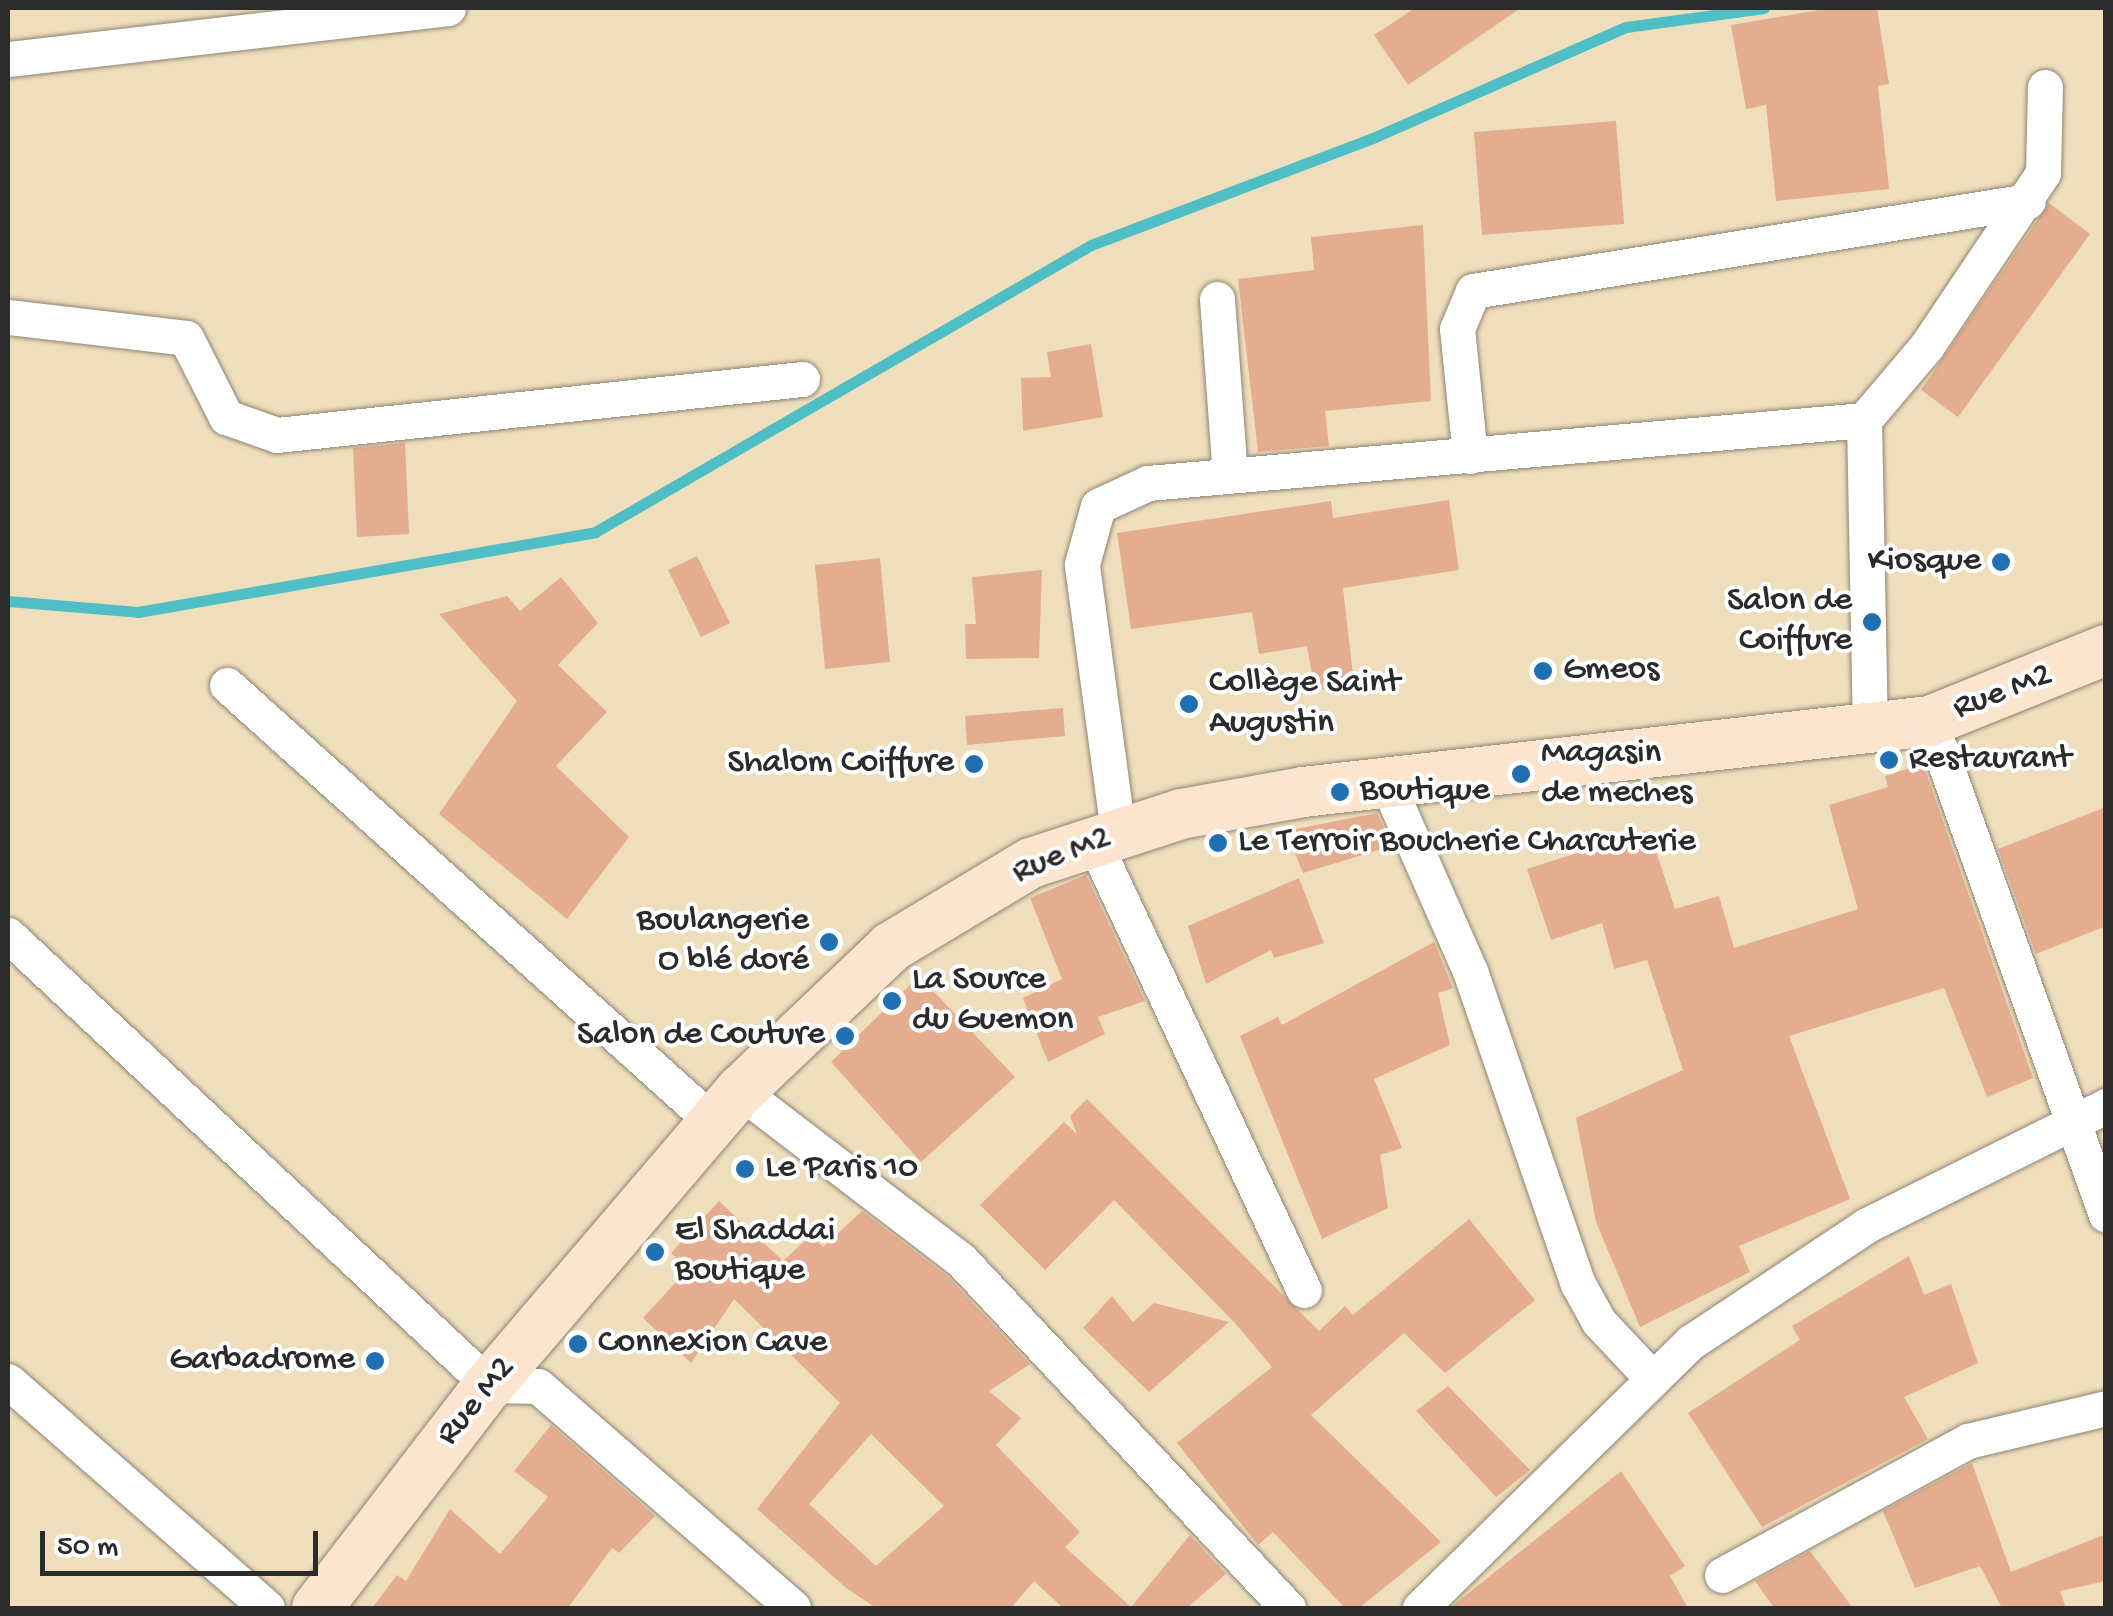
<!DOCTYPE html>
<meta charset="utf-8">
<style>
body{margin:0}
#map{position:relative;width:2113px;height:1616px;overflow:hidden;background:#efdebc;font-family:"Gochi Hand",sans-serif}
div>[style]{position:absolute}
.stream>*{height:11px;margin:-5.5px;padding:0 5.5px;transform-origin:5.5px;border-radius:5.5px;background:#50bfc5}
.building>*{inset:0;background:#e5ad8f}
.roads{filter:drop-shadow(0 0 2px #8d8474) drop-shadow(0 0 2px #8d8474)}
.street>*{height:35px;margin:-17.5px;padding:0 17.5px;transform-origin:17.5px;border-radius:17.5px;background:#fff}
.secondary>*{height:50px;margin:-25px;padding:0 25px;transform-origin:25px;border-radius:25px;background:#fce5cf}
.dots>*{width:28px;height:28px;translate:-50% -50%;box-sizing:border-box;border:5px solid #fff;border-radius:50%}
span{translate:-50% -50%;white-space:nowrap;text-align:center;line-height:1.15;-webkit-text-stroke:8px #fff;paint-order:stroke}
.poi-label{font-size:35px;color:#2b2b2b}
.right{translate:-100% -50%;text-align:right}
.left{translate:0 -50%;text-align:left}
.street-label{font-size:35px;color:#2b2b2b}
.frame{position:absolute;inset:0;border:10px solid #2b2b2b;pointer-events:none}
.scale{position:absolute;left:40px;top:1531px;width:278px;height:45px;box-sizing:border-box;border:5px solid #2b2b2b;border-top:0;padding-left:12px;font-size:30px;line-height:35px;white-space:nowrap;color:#2b2b2b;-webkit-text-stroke:8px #fff;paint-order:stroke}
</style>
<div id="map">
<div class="stream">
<i style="left:8px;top:601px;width:130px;rotate:4.8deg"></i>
<i style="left:138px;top:612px;width:464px;rotate:-9.9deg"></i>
<i style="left:595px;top:532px;width:573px;rotate:-30.05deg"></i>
<i style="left:1091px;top:245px;width:304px;rotate:-20.8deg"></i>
<i style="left:1375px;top:137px;width:274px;rotate:-23.7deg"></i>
<i style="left:1626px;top:27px;width:139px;rotate:-7.8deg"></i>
</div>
<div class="building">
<i style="clip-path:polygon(1415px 8px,1521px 8px,1408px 85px,1374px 35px)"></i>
<i style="clip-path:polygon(1831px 8px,1877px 8px,1889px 84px,1878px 86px,1889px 189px,1776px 201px,1766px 105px,1746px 109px,1731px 25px)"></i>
<i style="clip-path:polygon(1616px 121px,1624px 224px,1482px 235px,1474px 132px)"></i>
<i style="clip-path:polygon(2049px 203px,2090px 234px,1958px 417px,1921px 390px)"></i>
<i style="clip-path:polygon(1423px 225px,1431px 401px,1325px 411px,1329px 446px,1258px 452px,1238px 279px,1314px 270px,1311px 237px)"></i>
<i style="clip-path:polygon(1091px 344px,1103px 417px,1023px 431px,1021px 378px,1051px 377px,1047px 352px)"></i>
<i style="clip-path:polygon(405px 443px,409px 534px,357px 537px,353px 448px)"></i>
<i style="clip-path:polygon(1449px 500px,1459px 570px,1343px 588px,1354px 684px,1315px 691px,1307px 646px,1259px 654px,1252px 612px,1131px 629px,1117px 533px,1331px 501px,1333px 518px)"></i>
<i style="clip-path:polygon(697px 556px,730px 623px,701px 637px,668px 570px)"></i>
<i style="clip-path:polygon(880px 558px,890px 662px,825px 669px,815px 565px)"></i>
<i style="clip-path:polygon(1042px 570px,1039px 658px,966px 659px,965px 624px,976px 624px,972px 577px)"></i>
<i style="clip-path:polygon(561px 577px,598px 623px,558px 665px,607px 712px,556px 766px,629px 837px,567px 919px,439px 814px,517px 701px,439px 614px,507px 596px,520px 611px)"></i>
<i style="clip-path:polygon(1063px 708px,1065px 736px,967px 745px,965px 716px)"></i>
<i style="clip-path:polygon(1923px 764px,2033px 1078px,1987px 1097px,1944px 988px,1789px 1036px,1850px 1199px,1739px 1246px,1750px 1272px,1640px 1327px,1596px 1222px,1576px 1118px,1683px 1070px,1647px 960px,1614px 969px,1602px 923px,1551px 940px,1527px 869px,1649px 830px,1675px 909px,1719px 896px,1734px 948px,1858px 909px,1829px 805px,1888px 787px,1885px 776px)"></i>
<i style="clip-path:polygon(2106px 807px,2106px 926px,2036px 954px,1998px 849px)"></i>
<i style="clip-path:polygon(1377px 813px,1392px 846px,1303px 873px,1286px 831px)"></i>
<i style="clip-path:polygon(1086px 875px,1145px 1001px,1098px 1017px,1105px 1034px,1048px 1062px,1023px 998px,1062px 979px,1030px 898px)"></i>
<i style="clip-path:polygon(1299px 878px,1324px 943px,1274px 958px,1271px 950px,1206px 984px,1188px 926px)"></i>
<i style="clip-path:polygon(1434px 942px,1453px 988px,1438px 993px,1450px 1045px,1374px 1079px,1402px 1148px,1380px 1155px,1388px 1208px,1322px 1239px,1240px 1036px,1278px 1017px,1282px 1025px)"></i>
<i style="clip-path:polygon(919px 976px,1015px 1077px,921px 1162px,831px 1062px)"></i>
<i style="clip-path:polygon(1087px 1099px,1319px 1331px,1345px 1306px,1353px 1315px,1469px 1219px,1535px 1300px,1445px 1373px,1404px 1333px,1311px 1415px,1441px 1542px,1359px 1608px,1345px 1608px,1273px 1532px,1258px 1545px,1177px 1443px,1272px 1367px,1235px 1323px,1114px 1200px,1045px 1270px,980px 1205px,1064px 1122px,1077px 1134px,1070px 1116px)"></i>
<i style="clip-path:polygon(evenodd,719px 1201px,783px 1261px,811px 1235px,823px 1247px,862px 1211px,947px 1276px,1030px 1364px,989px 1391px,1021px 1418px,996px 1445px,1080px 1532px,1065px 1547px,1131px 1607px,1190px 1535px,1226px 1574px,1187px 1608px,1063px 1608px,1034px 1581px,1011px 1608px,876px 1608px,845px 1587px,757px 1509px,840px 1403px,734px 1299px,691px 1363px,643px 1318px,689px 1268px,671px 1253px,719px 1201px,871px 1434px,944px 1506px,876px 1566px,809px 1504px,871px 1434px)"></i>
<i style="clip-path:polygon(1909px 1256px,1924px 1295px,1951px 1284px,1978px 1363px,1904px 1397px,1928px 1439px,1762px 1527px,1688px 1413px,1800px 1340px,1792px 1326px)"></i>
<i style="clip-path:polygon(1112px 1296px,1133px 1322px,1154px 1303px,1229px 1322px,1149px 1392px,1083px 1328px)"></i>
<i style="clip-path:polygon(1448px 1386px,1530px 1470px,1496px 1497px,1416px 1411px)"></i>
<i style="clip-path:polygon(551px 1425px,655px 1516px,619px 1553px,612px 1548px,568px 1608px,372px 1608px,397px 1575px,406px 1581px,450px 1509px,500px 1554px,548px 1497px,514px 1471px)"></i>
<i style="clip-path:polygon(1972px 1463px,2011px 1572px,2106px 1534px,2106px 1581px,2060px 1591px,2066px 1608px,2002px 1608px,1980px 1566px,1915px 1588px,1883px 1511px)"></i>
<i style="clip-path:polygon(1621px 1471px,1685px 1566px,1670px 1576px,1688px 1608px,1450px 1608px)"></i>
<i style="clip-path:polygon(1810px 1551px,1853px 1608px,1774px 1608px,1755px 1581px)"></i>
</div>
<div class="roads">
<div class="street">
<i style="left:8px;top:59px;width:443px;rotate:-6.6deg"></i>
<i style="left:1217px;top:299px;width:175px;rotate:85.8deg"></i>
<i style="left:8px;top:317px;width:179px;rotate:6.7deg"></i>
<i style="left:186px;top:338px;width:89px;rotate:63.1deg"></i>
<i style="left:226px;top:417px;width:54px;rotate:19.4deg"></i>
<i style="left:277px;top:435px;width:528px;rotate:-6.09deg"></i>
<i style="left:1864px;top:420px;width:312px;rotate:88.9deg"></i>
<i style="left:1470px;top:456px;width:128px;rotate:-95.8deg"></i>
<i style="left:1457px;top:329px;width:41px;rotate:-67.2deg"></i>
<i style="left:1473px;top:291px;width:562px;rotate:-9.21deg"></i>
<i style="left:227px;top:685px;width:655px;rotate:41.97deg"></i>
<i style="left:1930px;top:721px;width:524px;rotate:70.39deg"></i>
<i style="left:1387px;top:783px;width:206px;rotate:66.2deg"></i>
<i style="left:1470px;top:971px;width:331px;rotate:71deg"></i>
<i style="left:1578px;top:1284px;width:43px;rotate:61.1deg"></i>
<i style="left:1599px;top:1322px;width:77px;rotate:46.6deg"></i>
<i style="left:1118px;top:832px;width:270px;rotate:-97.7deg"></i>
<i style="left:1082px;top:564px;width:60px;rotate:-74.6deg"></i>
<i style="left:1098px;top:506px;width:55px;rotate:-24.7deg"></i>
<i style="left:1148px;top:483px;width:719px;rotate:-5.03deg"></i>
<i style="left:1864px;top:420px;width:96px;rotate:-49.7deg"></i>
<i style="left:1926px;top:347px;width:210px;rotate:-56.1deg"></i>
<i style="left:2043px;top:173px;width:86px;rotate:-88.7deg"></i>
<i style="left:1093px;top:840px;width:497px;rotate:64.9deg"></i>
<i style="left:8px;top:935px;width:659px;rotate:43.09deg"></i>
<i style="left:489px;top:1385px;width:49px;rotate:1.2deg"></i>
<i style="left:538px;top:1386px;width:338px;rotate:41deg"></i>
<i style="left:740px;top:1091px;width:278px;rotate:37.4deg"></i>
<i style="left:961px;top:1260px;width:478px;rotate:46.8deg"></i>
<i style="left:8px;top:1381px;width:344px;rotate:41.2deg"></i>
<i style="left:1722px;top:1575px;width:280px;rotate:-28.6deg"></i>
<i style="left:1968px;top:1441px;width:142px;rotate:-13.4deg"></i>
<i style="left:1420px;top:1608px;width:380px;rotate:-44.5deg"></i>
<i style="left:1691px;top:1342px;width:211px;rotate:-33.6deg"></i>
<i style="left:1867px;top:1225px;width:267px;rotate:-26.5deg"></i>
</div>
<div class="secondary">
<i style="left:317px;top:1608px;width:282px;rotate:-52.4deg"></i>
<i style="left:489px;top:1385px;width:387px;rotate:-49.5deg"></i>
<i style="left:740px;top:1091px;width:209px;rotate:-43.6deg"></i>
<i style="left:891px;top:947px;width:163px;rotate:-31deg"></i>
<i style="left:1031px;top:863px;width:158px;rotate:-18.1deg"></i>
<i style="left:1181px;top:814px;width:124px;rotate:-10.2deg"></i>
<i style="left:1303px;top:792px;width:631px;rotate:-6.46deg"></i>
<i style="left:1930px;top:721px;width:190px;rotate:-22deg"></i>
</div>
</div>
<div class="dots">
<i style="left:2001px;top:562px;background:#1f6fb2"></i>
<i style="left:1872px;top:622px;background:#1f6fb2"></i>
<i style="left:1543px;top:671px;background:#1f6fb2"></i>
<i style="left:1189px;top:704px;background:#1f6fb2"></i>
<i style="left:1889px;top:760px;background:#1f6fb2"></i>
<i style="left:974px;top:764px;background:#1f6fb2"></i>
<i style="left:1521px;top:774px;background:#1f6fb2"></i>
<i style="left:1340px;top:792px;background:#1f6fb2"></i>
<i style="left:1218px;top:843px;background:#1f6fb2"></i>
<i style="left:829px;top:942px;background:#1f6fb2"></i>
<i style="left:892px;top:1001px;background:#1f6fb2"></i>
<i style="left:845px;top:1036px;background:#1f6fb2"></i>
<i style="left:745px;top:1169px;background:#1f6fb2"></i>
<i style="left:655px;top:1252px;background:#1f6fb2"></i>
<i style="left:578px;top:1344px;background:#1f6fb2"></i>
<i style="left:375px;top:1361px;background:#1f6fb2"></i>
</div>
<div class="poi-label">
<span class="right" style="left:1981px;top:562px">Kiosque</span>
<span class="right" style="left:1852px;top:622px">Salon de<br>Coiffure</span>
<span class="left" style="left:1563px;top:671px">Gmeos</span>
<span class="left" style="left:1209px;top:704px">Collège Saint<br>Augustin</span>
<span class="left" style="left:1541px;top:774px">Magasin<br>de meches</span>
<span class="left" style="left:1909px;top:760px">Restaurant</span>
<span class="right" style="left:954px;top:764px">Shalom Coiffure</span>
<span class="left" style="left:1360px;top:792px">Boutique</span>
<span class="left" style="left:1238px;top:843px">Le Terroir Boucherie Charcuterie</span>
<span class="right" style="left:809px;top:942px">Boulangerie<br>O blé doré</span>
<span class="left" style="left:912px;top:1001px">La Source<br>du Guemon</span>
<span class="right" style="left:825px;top:1036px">Salon de Couture</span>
<span class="left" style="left:765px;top:1169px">Le Paris 10</span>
<span class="left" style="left:675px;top:1252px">El Shaddai<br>Boutique</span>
<span class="left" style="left:598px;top:1344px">Connexion Cave</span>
<span class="right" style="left:355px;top:1361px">Garbadrome</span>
</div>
<div class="street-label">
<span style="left:2003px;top:693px;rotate:-21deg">Rue M2</span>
<span style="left:1062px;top:856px;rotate:-22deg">Rue M2</span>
<span style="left:477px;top:1402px;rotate:-51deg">Rue M2</span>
</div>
<div class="frame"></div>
<div class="scale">50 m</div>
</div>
